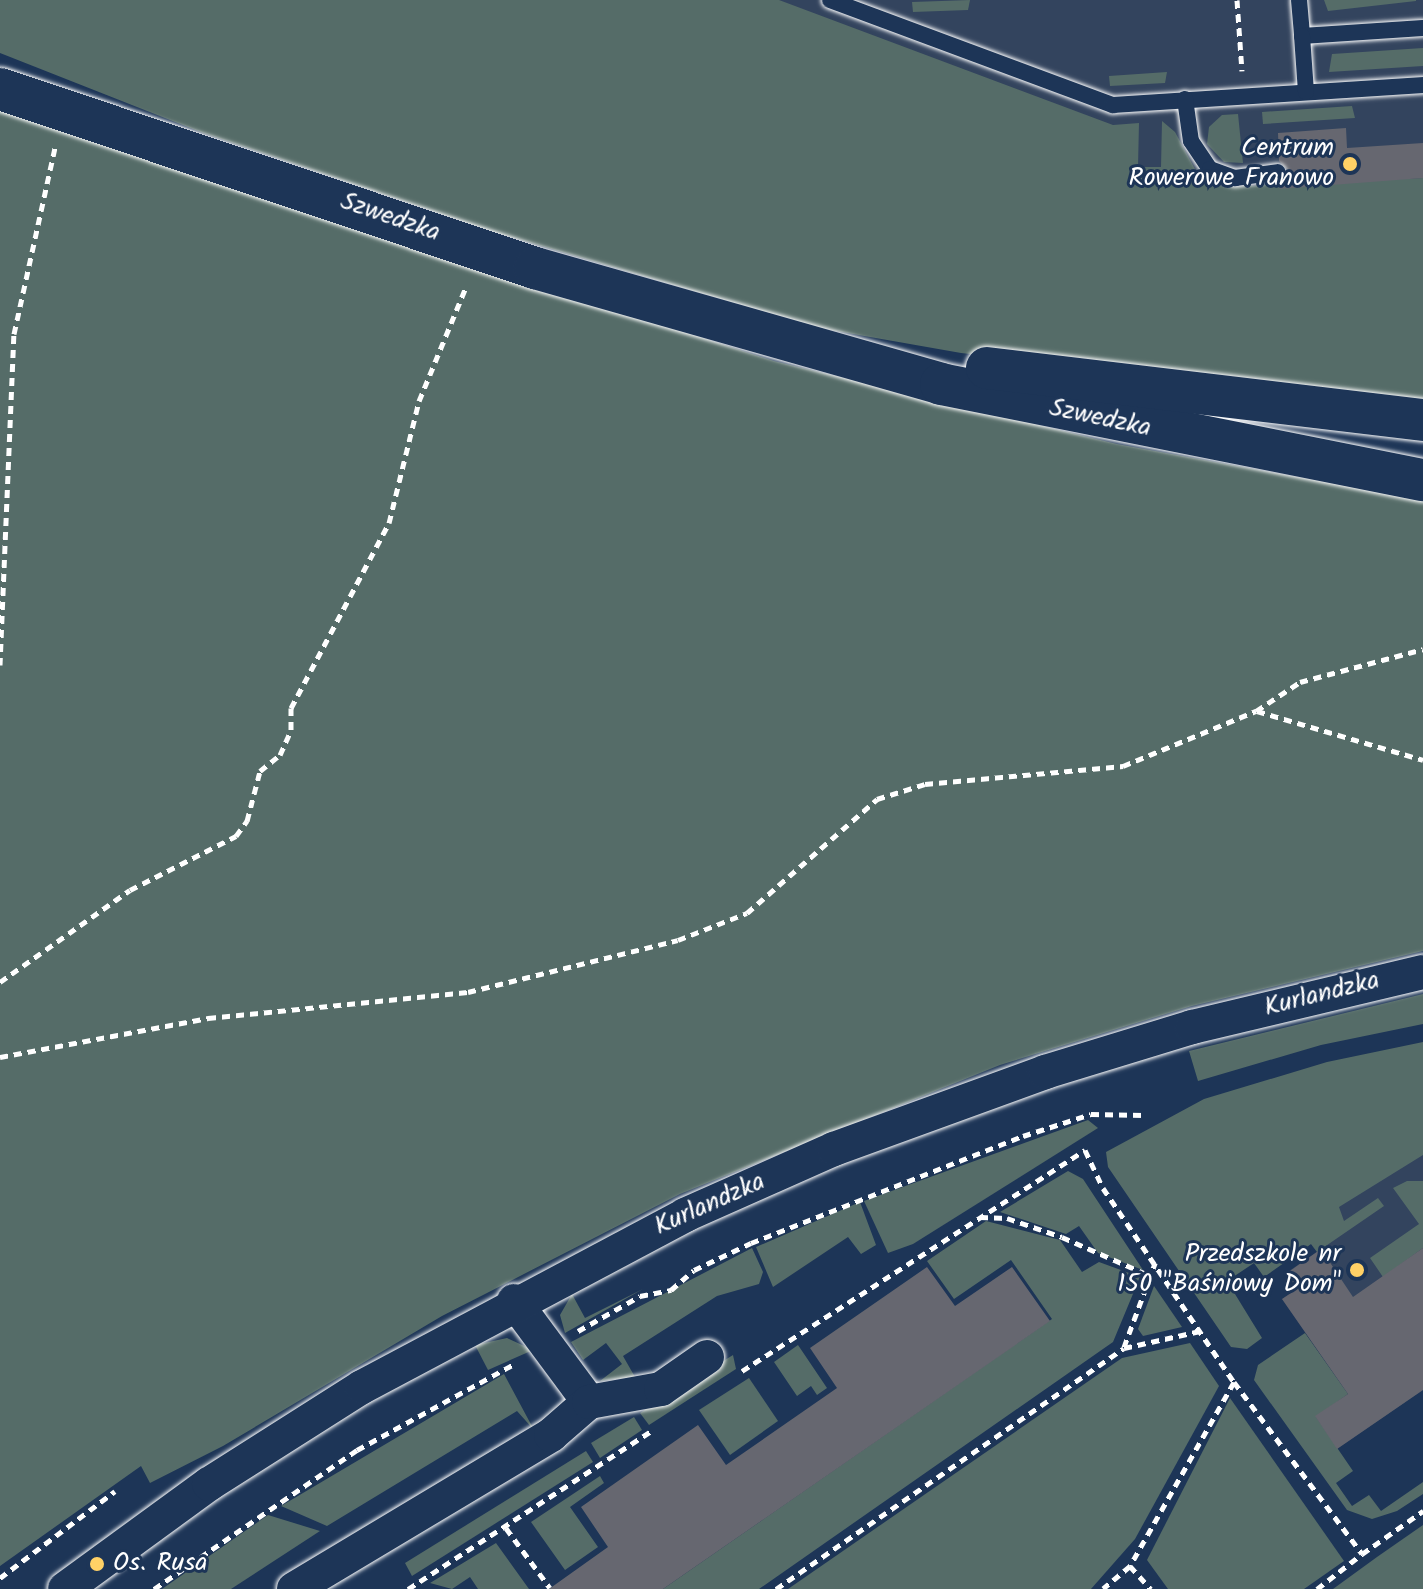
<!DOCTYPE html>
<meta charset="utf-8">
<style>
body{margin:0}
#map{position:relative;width:1423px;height:1589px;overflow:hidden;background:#1d3557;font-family:Kalam,sans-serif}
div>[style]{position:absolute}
.built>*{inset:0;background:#33445e}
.green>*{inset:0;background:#556c68}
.building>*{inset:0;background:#666770}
.path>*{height:5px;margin-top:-2.5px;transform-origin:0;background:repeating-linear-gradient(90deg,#fff 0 8px,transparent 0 14px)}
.roads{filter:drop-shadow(0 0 2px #fff) drop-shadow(0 0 2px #fff)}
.service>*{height:16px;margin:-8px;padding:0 8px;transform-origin:8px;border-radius:8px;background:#1d3557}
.minor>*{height:34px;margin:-17px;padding:0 17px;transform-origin:17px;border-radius:17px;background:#1d3557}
.tertiary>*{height:42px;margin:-21px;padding:0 21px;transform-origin:21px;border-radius:21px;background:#1d3557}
.dots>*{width:22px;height:22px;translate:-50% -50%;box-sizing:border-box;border:4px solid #1d3557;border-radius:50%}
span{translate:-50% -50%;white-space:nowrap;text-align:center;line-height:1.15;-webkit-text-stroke:6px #1d3557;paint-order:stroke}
.poi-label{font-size:26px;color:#fff}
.right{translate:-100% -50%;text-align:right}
.left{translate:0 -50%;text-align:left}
.street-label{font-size:26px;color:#fff}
</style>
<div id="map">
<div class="built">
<i style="clip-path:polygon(49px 0,1423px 0,1423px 279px)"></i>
<i style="clip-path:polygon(1423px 1090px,1423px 1390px,1337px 1449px,1315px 1417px,1348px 1394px,1282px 1299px,1297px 1289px,1286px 1273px,1317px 1252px,1311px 1244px,1290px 1258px)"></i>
</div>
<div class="green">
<i style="clip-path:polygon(0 0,779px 0,1113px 125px,1139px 123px,1138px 167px,1161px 167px,1162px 121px,1175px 132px,1197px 173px,1223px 187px,1423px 178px,1423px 404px,961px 353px,819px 328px,494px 232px,203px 133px,0 53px)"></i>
<i style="clip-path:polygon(970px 0,968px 10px,913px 12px,912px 2px)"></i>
<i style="clip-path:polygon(1324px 0,1416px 0,1416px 1px,1328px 11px)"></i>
<i style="clip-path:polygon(1423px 48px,1423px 66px,1329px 72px,1332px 54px)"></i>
<i style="clip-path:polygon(1167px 72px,1165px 83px,1110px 86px,1109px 76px)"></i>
<i style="clip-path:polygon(1352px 106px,1355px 118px,1263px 124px,1262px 112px)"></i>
<i style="clip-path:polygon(0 110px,774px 361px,1117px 444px,1423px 500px,1423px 951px,1192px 1006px,1000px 1065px,680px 1194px,442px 1316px,223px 1446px,150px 1483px,141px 1466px,0 1566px)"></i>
<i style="clip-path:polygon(1238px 114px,1243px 163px,1224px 162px,1207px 144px,1209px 127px,1222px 115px)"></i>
<i style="clip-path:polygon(1423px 994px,1423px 1024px,1321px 1045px,1198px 1081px,1189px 1051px)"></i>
<i style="clip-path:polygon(1423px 1042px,1423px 1155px,1339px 1207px,1344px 1221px,1378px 1198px,1384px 1206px,1317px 1252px,1311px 1244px,1264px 1277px,1254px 1263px,1227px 1281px,1262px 1338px,1247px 1349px,1231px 1347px,1108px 1167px,1106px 1152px,1204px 1099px,1327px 1062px)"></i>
<i style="clip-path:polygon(1088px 1120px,1098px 1128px,913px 1244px,888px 1253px,864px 1201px)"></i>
<i style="clip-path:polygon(1068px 1171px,1083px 1179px,1143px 1270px,1098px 1253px,1079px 1226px,1066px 1234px,1000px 1212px)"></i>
<i style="clip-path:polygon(1407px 1181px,1423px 1181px,1423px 1248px,1383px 1277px,1370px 1258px,1419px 1224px,1393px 1188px)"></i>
<i style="clip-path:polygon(860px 1202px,876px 1245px,861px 1254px,848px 1237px,773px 1287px,756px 1247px)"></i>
<i style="clip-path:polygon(986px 1221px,1060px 1240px,1082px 1272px,1099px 1262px,1140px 1277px,1113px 1342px,759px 1589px,663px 1589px,1052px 1319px,1011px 1260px,954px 1299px,927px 1261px)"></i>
<i style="clip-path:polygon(752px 1248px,763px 1272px,759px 1284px,717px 1296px,623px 1356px,635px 1377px,600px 1381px,622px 1364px,606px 1343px,583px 1360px,571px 1342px)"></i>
<i style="clip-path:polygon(1154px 1286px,1182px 1327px,1143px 1336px,1138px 1329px)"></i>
<i style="clip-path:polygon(643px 1289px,565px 1333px,560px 1315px,572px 1294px,585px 1318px)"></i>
<i style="clip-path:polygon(1305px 1333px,1348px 1394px,1316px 1417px,1353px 1471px,1336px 1483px,1352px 1506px,1369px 1495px,1381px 1511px,1423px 1482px,1423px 1494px,1397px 1511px,1372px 1519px,1347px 1510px,1254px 1380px,1258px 1365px)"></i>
<i style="clip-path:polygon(507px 1338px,533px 1350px,488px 1370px,475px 1345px)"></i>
<i style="clip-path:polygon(1190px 1343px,1219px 1386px,1135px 1539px,1091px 1589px,788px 1589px,1122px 1358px)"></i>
<i style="clip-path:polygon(798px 1345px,827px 1388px,817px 1395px,811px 1386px,797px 1396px,774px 1362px)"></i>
<i style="clip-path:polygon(733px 1355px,736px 1369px,649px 1425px,640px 1413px)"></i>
<i style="clip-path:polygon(504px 1374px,534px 1430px,517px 1411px,327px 1526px,281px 1506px)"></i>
<i style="clip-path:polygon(749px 1378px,778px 1421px,730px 1455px,699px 1410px)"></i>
<i style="clip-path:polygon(1230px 1398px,1344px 1561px,1304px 1589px,1168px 1589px,1147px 1560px)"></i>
<i style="clip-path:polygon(634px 1417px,642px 1430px,600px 1458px,591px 1443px)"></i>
<i style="clip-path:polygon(586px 1451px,593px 1462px,412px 1576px,405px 1563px)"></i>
<i style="clip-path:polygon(600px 1476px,604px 1483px,570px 1507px,598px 1547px,565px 1570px,531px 1522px)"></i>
<i style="clip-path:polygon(268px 1515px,320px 1531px,231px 1589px,162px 1589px)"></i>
<i style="clip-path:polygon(1423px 1525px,1423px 1589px,1333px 1589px,1377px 1557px)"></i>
<i style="clip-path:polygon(496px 1543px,529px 1589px,478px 1589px,470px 1577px,452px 1589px,430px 1583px)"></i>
</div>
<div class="building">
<i style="clip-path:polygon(1346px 128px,1347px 148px,1423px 143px,1423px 178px,1279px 189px,1289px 171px,1279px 161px,1278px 133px)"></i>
<i style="clip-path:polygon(1423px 1248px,1423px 1390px,1337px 1449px,1315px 1416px,1348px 1394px,1282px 1299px,1297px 1289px,1287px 1273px,1321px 1249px,1353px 1297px)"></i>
<i style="clip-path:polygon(927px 1267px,955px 1306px,1012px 1267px,1050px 1321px,663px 1589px,549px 1589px,608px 1547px,581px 1507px,698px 1425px,726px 1465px,837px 1388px,810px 1348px)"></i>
</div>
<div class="path">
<i style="left:1237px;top:0;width:71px;rotate:86deg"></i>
<i style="left:0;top:665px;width:331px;rotate:-87.6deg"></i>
<i style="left:14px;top:334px;width:191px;rotate:-77.6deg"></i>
<i style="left:1257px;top:711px;width:173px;rotate:16.4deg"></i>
<i style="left:0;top:982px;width:159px;rotate:-35.3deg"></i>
<i style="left:130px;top:890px;width:119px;rotate:-27deg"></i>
<i style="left:236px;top:836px;width:19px;rotate:-54deg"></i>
<i style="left:247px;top:821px;width:52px;rotate:-75.4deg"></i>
<i style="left:260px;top:771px;width:26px;rotate:-39deg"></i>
<i style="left:280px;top:755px;width:27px;rotate:-66deg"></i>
<i style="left:291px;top:730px;width:22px;rotate:-90deg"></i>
<i style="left:291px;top:708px;width:209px;rotate:-62.1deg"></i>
<i style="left:389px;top:523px;width:126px;rotate:-76.2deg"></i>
<i style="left:419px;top:401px;width:123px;rotate:-67.6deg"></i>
<i style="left:0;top:1057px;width:212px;rotate:-10.6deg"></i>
<i style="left:208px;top:1018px;width:261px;rotate:-5.7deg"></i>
<i style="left:468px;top:992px;width:216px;rotate:-13.9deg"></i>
<i style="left:678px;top:940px;width:74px;rotate:-21.4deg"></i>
<i style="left:747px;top:913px;width:173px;rotate:-41.2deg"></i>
<i style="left:877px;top:799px;width:50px;rotate:-17.4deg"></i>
<i style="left:925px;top:784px;width:199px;rotate:-5.2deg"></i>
<i style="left:1123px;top:766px;width:144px;rotate:-22.5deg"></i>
<i style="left:1256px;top:711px;width:53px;rotate:-33.4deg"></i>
<i style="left:1300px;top:682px;width:127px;rotate:-15deg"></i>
<i style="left:980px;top:1217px;width:27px;rotate:2deg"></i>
<i style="left:1007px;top:1218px;width:58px;rotate:19.1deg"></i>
<i style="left:1062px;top:1237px;width:97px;rotate:23.7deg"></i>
<i style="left:578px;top:1331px;width:71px;rotate:-29.4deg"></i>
<i style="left:640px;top:1296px;width:32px;rotate:-11deg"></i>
<i style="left:671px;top:1290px;width:30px;rotate:-41deg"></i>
<i style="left:694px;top:1270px;width:63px;rotate:-25.3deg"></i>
<i style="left:751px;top:1243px;width:292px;rotate:-21.5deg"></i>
<i style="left:1023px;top:1136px;width:71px;rotate:-17.9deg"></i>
<i style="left:1091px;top:1114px;width:53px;rotate:1.1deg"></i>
<i style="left:1124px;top:1347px;width:90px;rotate:-69.7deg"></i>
<i style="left:742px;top:1371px;width:408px;rotate:-32.8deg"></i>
<i style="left:1085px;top:1150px;width:42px;rotate:64.7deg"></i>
<i style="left:1103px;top:1188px;width:234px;rotate:56deg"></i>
<i style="left:1234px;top:1382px;width:211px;rotate:119.5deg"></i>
<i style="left:1130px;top:1566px;width:35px;rotate:140deg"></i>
<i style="left:1234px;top:1382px;width:214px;rotate:53.3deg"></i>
<i style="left:1362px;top:1554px;width:75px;rotate:-35.2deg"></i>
<i style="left:506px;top:1528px;width:74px;rotate:53.7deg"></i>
<i style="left:1130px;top:1566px;width:31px;rotate:48deg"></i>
<i style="left:0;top:1578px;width:144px;rotate:-37.1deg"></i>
<i style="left:154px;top:1589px;width:246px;rotate:-34.4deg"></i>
<i style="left:357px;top:1450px;width:181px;rotate:-28.7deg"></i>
<i style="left:408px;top:1589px;width:293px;rotate:-33deg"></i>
<i style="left:776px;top:1589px;width:423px;rotate:-34.7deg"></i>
<i style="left:1124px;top:1348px;width:78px;rotate:-12.6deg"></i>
<i style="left:1317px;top:1589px;width:57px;rotate:-37.9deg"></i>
</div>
<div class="roads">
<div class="service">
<i style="left:830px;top:0;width:302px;rotate:20.4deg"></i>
<i style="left:1113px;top:105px;width:311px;rotate:-3.7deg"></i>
<i style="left:1299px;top:0;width:36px;rotate:85deg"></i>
<i style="left:1302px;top:36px;width:121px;rotate:-3.8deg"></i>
<i style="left:1302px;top:36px;width:56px;rotate:85.9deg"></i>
<i style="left:1185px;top:99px;width:42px;rotate:81.9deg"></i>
<i style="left:1191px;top:141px;width:34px;rotate:56deg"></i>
<i style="left:1210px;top:169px;width:27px;rotate:20deg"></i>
<i style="left:1235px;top:178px;width:43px;rotate:-7.9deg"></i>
</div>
<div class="minor">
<i style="left:514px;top:1301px;width:126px;rotate:53.4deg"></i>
<i style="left:65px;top:1589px;width:178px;rotate:-36.1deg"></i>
<i style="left:209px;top:1484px;width:181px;rotate:-32.4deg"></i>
<i style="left:362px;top:1387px;width:366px;rotate:-28deg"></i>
<i style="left:685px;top:1215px;width:163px;rotate:-23.9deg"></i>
<i style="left:834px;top:1149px;width:225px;rotate:-20deg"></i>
<i style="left:1045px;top:1072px;width:154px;rotate:-17deg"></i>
<i style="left:1192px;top:1027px;width:237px;rotate:-13.4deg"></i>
<i style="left:294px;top:1589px;width:300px;rotate:-30.9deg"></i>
<i style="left:551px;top:1435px;width:50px;rotate:-41deg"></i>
<i style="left:589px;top:1402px;width:73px;rotate:-10.2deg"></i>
<i style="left:661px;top:1389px;width:56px;rotate:-34.8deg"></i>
</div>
<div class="tertiary">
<i style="left:0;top:89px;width:564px;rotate:18.5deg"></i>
<i style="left:535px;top:268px;width:422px;rotate:15.9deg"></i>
<i style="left:941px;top:384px;width:491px;rotate:11.3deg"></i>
<i style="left:987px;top:368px;width:439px;rotate:6.8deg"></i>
</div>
</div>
<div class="dots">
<i style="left:1350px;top:164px;background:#ffd166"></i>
<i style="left:1357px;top:1270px;background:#ffd166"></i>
<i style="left:97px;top:1564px;background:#ffd166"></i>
</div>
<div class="poi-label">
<span class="right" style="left:1334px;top:164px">Centrum<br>Rowerowe Franowo</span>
<span class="right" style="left:1341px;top:1270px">Przedszkole nr<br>150 "Baśniowy Dom"</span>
<span class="left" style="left:113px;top:1564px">Os. Rusa</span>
</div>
<div class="street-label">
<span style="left:390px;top:218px;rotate:19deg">Szwedzka</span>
<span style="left:1100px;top:419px;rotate:12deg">Szwedzka</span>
<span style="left:1322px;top:995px;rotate:-14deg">Kurlandzka</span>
<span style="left:710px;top:1205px;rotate:-24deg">Kurlandzka</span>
</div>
</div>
